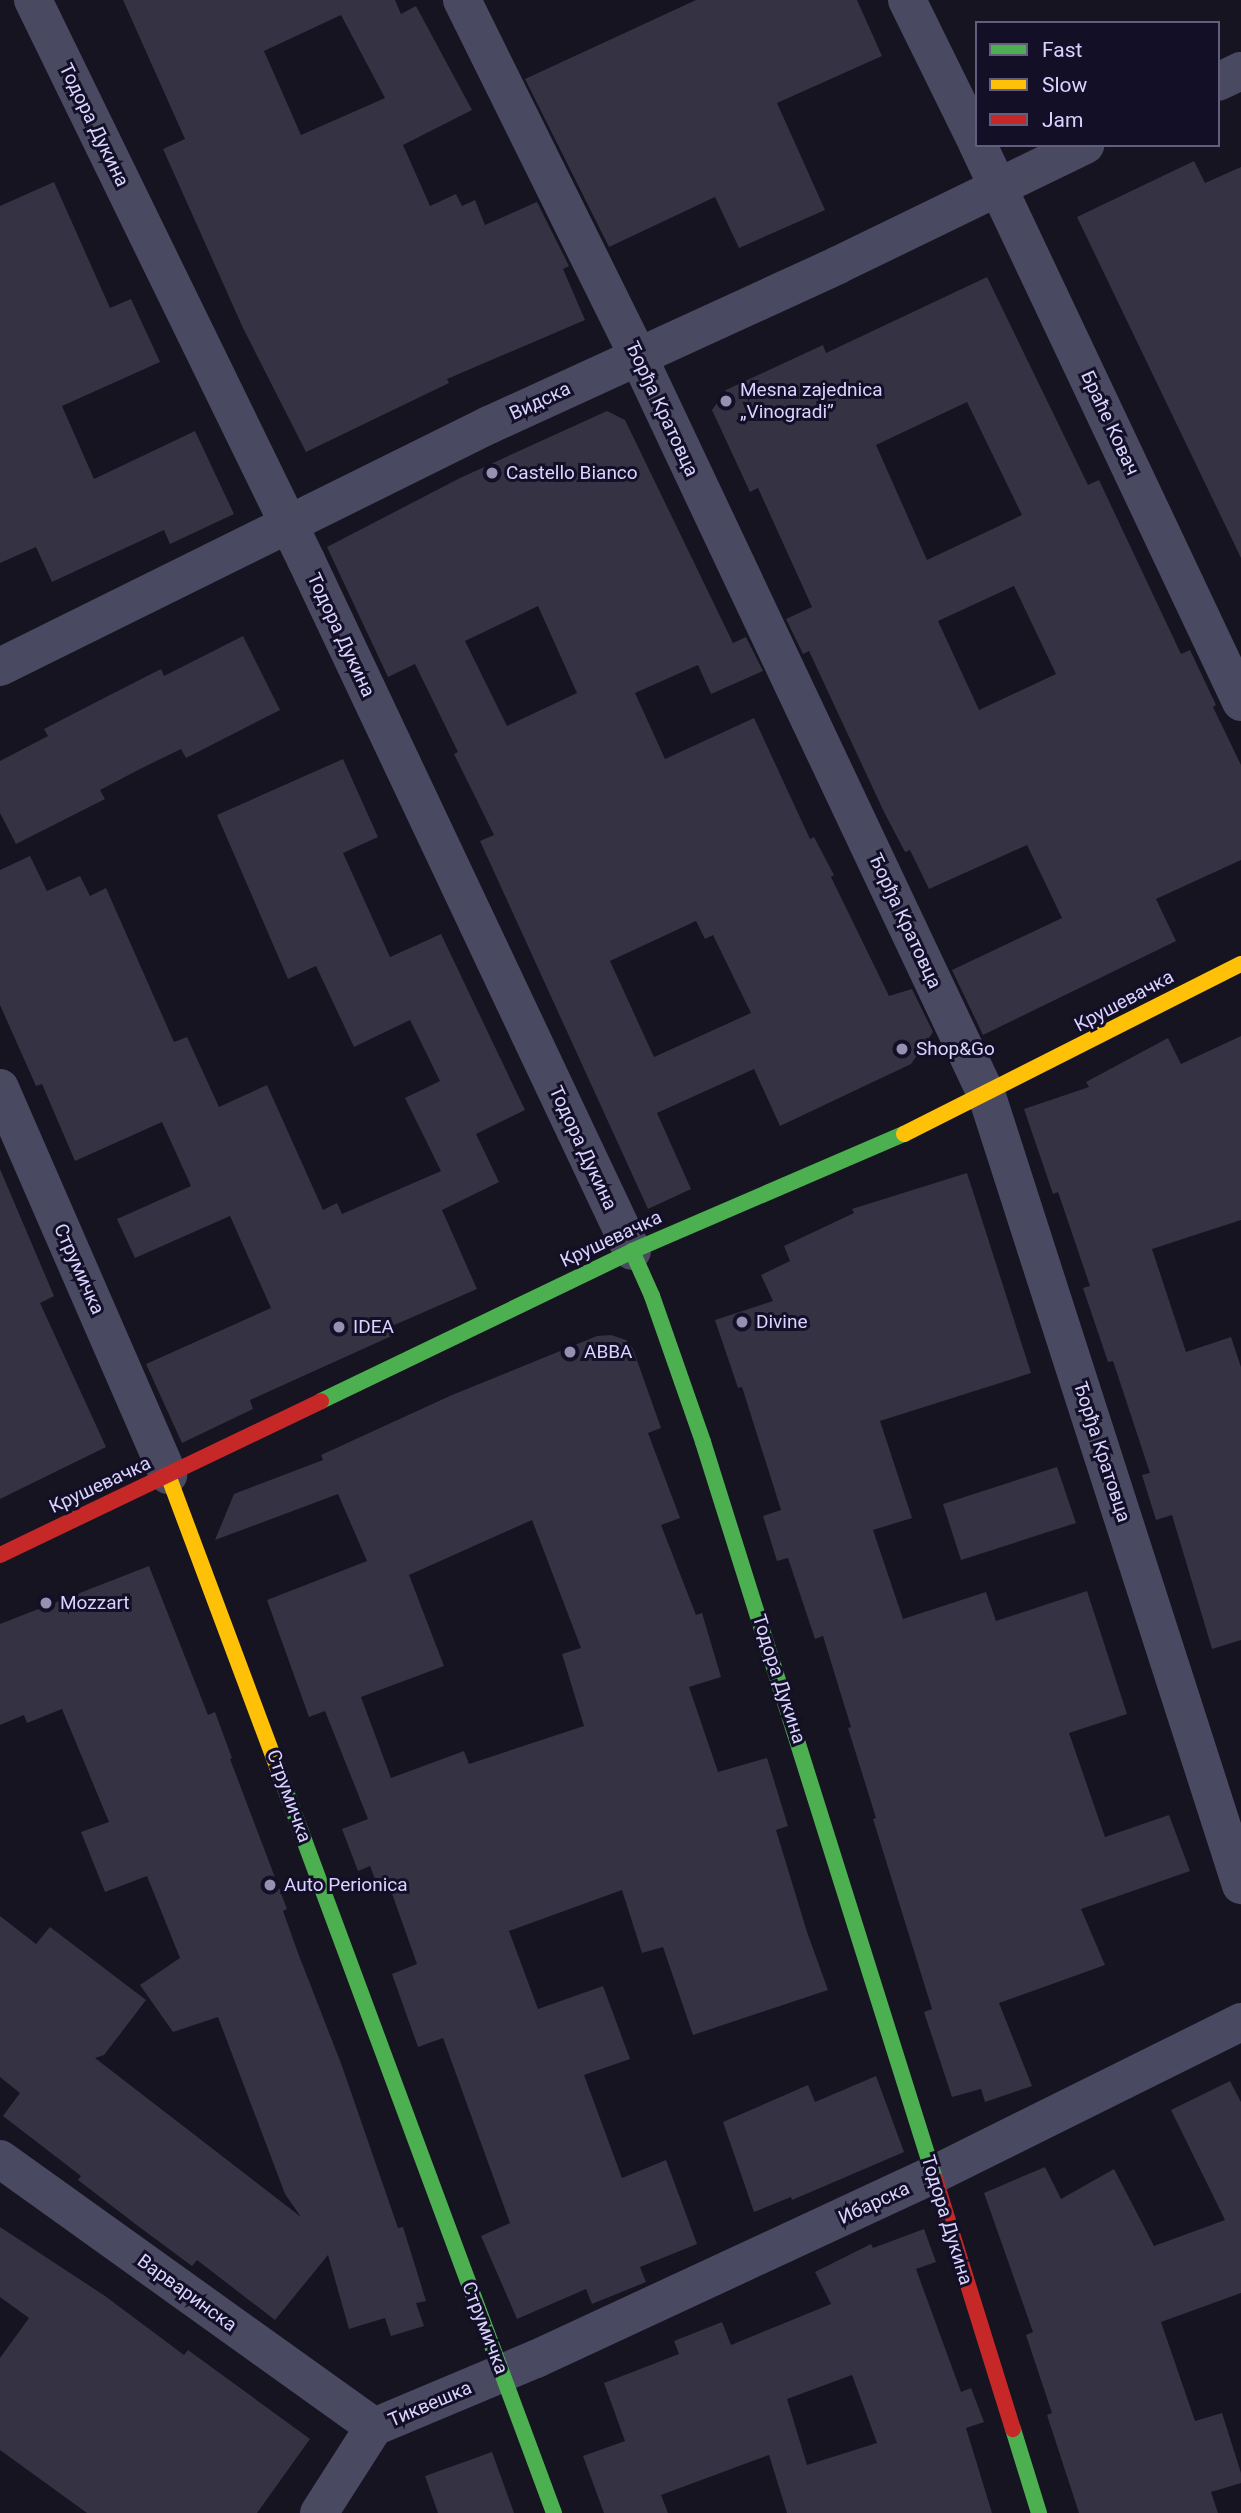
<!DOCTYPE html>
<meta charset="utf-8">
<style>
body{margin:0}
#map{position:relative;width:1241px;height:2513px;overflow:hidden;background:#161421;font-family:Roboto,sans-serif}
div>[style]{position:absolute}
.building>*{inset:0;background:#343243}
.street>*{height:38px;margin:-19px;padding:0 19px;transform-origin:19px;border-radius:19px;background:#4a4962}
.fast>*{height:16px;margin:-8px;padding:0 8px;transform-origin:8px;border-radius:8px;background:#4caf50}
.slow>*{height:16px;margin:-8px;padding:0 8px;transform-origin:8px;border-radius:8px;background:#ffc107}
.jam>*{height:16px;margin:-8px;padding:0 8px;transform-origin:8px;border-radius:8px;background:#c62828}
.dots>*{width:19px;height:19px;translate:-50% -50%;box-sizing:border-box;border:4px solid #130f26;border-radius:50%}
span{translate:-50% -50%;white-space:nowrap;text-align:center;line-height:1.15;-webkit-text-stroke:6px #130f26;paint-order:stroke}
.street-label{font-size:19px;color:#d9d4ff}
.poi-label{font-size:19px;color:#d9d4ff}
.left{translate:0 -50%;text-align:left}
.legend{position:absolute;left:975px;top:21px;width:245px;height:126px;box-sizing:border-box;background:#130f26;border:2px solid #625e7d;margin:0;padding:9px 12px;list-style:none;font-size:21px;color:#d9d4ff}
.legend li{display:flex;align-items:center;gap:14px;height:35px}
.legend b{width:35px;border:2px solid #625e7d}
</style>
<div id="map">
<div class="building">
<i style="clip-path:polygon(evenodd,123px 0,395px 0,401px 14px,416px 6px,472px 110px,403px 145px,430px 206px,456px 194px,462px 206px,475px 200px,485px 225px,537px 202px,569px 266px,563px 269px,585px 320px,447px 379px,449px 383px,306px 452px,243px 328px,163px 149px,185px 139px,123px 0,341px 15px,385px 98px,301px 135px,264px 51px,341px 15px)"></i>
<i style="clip-path:polygon(696px 0,857px 0,882px 56px,777px 103px,825px 210px,739px 248px,715px 197px,609px 247px,525px 79px)"></i>
<i style="clip-path:polygon(1194px 161px,1205px 183px,1241px 167px,1241px 558px,1077px 217px)"></i>
<i style="clip-path:polygon(54px 182px,110px 308px,131px 299px,160px 362px,62px 406px,94px 479px,195px 431px,234px 514px,170px 544px,164px 530px,52px 582px,36px 547px,0 563px,0 206px)"></i>
<i style="clip-path:polygon(evenodd,987px 277px,1088px 485px,1099px 480px,1181px 654px,1190px 650px,1216px 705px,1213px 707px,1241px 765px,1241px 860px,1156px 899px,1176px 941px,983px 1035px,952px 970px,1062px 918px,1027px 845px,929px 889px,910px 850px,905px 852px,884px 812px,809px 651px,803px 654px,786px 619px,812px 607px,758px 488px,750px 492px,712px 410px,726px 390px,823px 345px,826px 353px,987px 277px,967px 402px,1022px 515px,927px 560px,876px 445px,967px 402px,987px 277px,1014px 586px,1056px 674px,979px 710px,938px 621px,1014px 586px)"></i>
<i style="clip-path:polygon(evenodd,607px 411px,625px 420px,733px 643px,746px 637px,763px 671px,711px 694px,698px 665px,635px 693px,665px 759px,754px 718px,810px 839px,814px 837px,834px 875px,831px 877px,889px 996px,912px 989px,933px 1032px,911px 1064px,780px 1126px,754px 1069px,657px 1113px,691px 1189px,648px 1209px,480px 841px,494px 835px,454px 754px,458px 752px,415px 664px,388px 677px,327px 547px,460px 478px,607px 411px,538px 606px,577px 693px,507px 726px,465px 641px,538px 606px,607px 411px,696px 921px,705px 939px,713px 935px,751px 1013px,654px 1057px,610px 961px,696px 921px)"></i>
<i style="clip-path:polygon(243px 636px,280px 710px,186px 758px,181px 749px,140px 769px,100px 790px,105px 799px,16px 844px,0 813px,0 761px,48px 736px,44px 729px,104px 698px,161px 669px,164px 676px)"></i>
<i style="clip-path:polygon(343px 759px,378px 837px,343px 853px,390px 957px,441px 934px,525px 1110px,476px 1134px,499px 1182px,442px 1210px,477px 1289px,392px 1326px,396px 1334px,250px 1400px,253px 1409px,182px 1443px,146px 1364px,271px 1308px,230px 1216px,135px 1258px,117px 1219px,191px 1186px,162px 1122px,75px 1161px,42px 1084px,36px 1086px,0 1005px,0 870px,30px 856px,47px 891px,80px 876px,90px 896px,106px 888px,174px 1042px,187px 1037px,219px 1107px,267px 1085px,323px 1210px,337px 1203px,342px 1214px,441px 1171px,405px 1098px,440px 1081px,410px 1020px,354px 1047px,316px 966px,288px 979px,217px 815px)"></i>
<i style="clip-path:polygon(1241px 1036px,1241px 1220px,1152px 1249px,1186px 1352px,1231px 1337px,1241px 1367px,1241px 1640px,1212px 1649px,1172px 1515px,1156px 1520px,1142px 1475px,1150px 1473px,1113px 1361px,1108px 1362px,1083px 1288px,1090px 1286px,1058px 1192px,1053px 1194px,1024px 1109px,1089px 1087px,1086px 1082px,1168px 1038px,1181px 1064px)"></i>
<i style="clip-path:polygon(0 1169px,54px 1296px,40px 1303px,106px 1447px,0 1499px)"></i>
<i style="clip-path:polygon(967px 1173px,1031px 1373px,880px 1421px,912px 1518px,873px 1530px,903px 1619px,986px 1592px,996px 1621px,1087px 1591px,1127px 1714px,1069px 1733px,1105px 1837px,1169px 1815px,1190px 1871px,1081px 1909px,1105px 1965px,999px 2003px,1032px 2086px,985px 2102px,981px 2089px,952px 2097px,924px 2012px,932px 2009px,873px 1819px,876px 1818px,848px 1728px,851px 1727px,823px 1636px,815px 1639px,788px 1558px,777px 1561px,763px 1516px,781px 1510px,742px 1387px,738px 1388px,715px 1320px,773px 1301px,761px 1275px,790px 1261px,784px 1246px,854px 1213px,852px 1209px)"></i>
<i style="clip-path:polygon(evenodd,611px 1335px,626px 1340px,633px 1349px,661px 1428px,648px 1433px,680px 1518px,661px 1525px,696px 1615px,702px 1613px,721px 1677px,689px 1687px,718px 1772px,767px 1758px,788px 1826px,776px 1830px,807px 1932px,828px 1990px,693px 2035px,663px 1947px,642px 1953px,622px 1890px,509px 1931px,538px 2009px,603px 1986px,630px 2059px,584px 2075px,622px 2178px,666px 2160px,697px 2244px,640px 2267px,646px 2282px,592px 2304px,586px 2289px,517px 2319px,481px 2236px,510px 2223px,443px 2038px,418px 2047px,392px 1974px,417px 1964px,390px 1888px,380px 1892px,370px 1866px,358px 1871px,342px 1829px,368px 1819px,325px 1711px,309px 1717px,267px 1600px,367px 1561px,338px 1494px,215px 1540px,234px 1494px,323px 1460px,321px 1455px,452px 1395px,597px 1336px,611px 1335px,532px 1520px,581px 1648px,562px 1654px,584px 1726px,469px 1764px,464px 1751px,391px 1778px,361px 1697px,444px 1666px,409px 1575px,532px 1520px)"></i>
<i style="clip-path:polygon(1057px 1467px,1076px 1523px,961px 1560px,943px 1504px)"></i>
<i style="clip-path:polygon(149px 1566px,208px 1715px,215px 1712px,232px 1758px,230px 1759px,287px 1909px,283px 1911px,298px 1953px,342px 2066px,398px 2228px,403px 2227px,426px 2301px,416px 2303px,424px 2326px,391px 2336px,385px 2318px,349px 2329px,328px 2255px,275px 2320px,197px 2260px,192px 2266px,138px 2226px,78px 2180px,81px 2176px,3px 2116px,20px 2093px,0 2077px,0 1916px,36px 1944px,50px 1927px,146px 2000px,104px 2055px,95px 2058px,301px 2217px,285px 2194px,218px 2017px,173px 2032px,140px 1985px,180px 1958px,147px 1876px,105px 1892px,81px 1832px,109px 1822px,62px 1709px,27px 1723px,24px 1715px,0 1725px,0 1624px)"></i>
<i style="clip-path:polygon(876px 2076px,904px 2152px,792px 2200px,791px 2197px,754px 2212px,723px 2122px,808px 2085px,815px 2102px)"></i>
<i style="clip-path:polygon(1230px 2081px,1241px 2102px,1241px 2293px,1161px 2322px,1195px 2421px,1222px 2413px,1241px 2473px,1241px 2483px,1211px 2492px,1218px 2513px,1079px 2513px,1047px 2415px,1052px 2413px,1026px 2335px,1033px 2332px,984px 2193px,1045px 2167px,1061px 2199px,1114px 2169px,1154px 2246px,1225px 2220px,1171px 2110px)"></i>
<i style="clip-path:polygon(0 2227px,105px 2296px,184px 2355px,188px 2350px,310px 2439px,257px 2513px,87px 2513px,0 2450px,0 2358px,29px 2318px,0 2297px)"></i>
<i style="clip-path:polygon(evenodd,924px 2229px,936px 2262px,916px 2269px,961px 2392px,971px 2388px,984px 2422px,966px 2428px,992px 2513px,787px 2513px,769px 2455px,661px 2495px,668px 2513px,604px 2513px,583px 2456px,625px 2441px,604px 2383px,679px 2354px,674px 2341px,722px 2322px,731px 2345px,831px 2304px,815px 2272px,871px 2244px,873px 2248px,924px 2229px,852px 2375px,877px 2443px,807px 2465px,787px 2399px,852px 2375px)"></i>
<i style="clip-path:polygon(492px 2452px,514px 2513px,438px 2513px,425px 2476px)"></i>
</div>
<div class="street">
<i style="left:33px;top:0;width:623px;rotate:64.01deg"></i>
<i style="left:306px;top:560px;width:764px;rotate:64.74deg"></i>
<i style="left:462px;top:0;width:397px;rotate:63.7deg"></i>
<i style="left:638px;top:356px;width:818px;rotate:64.75deg"></i>
<i style="left:987px;top:1096px;width:829px;rotate:72.16deg"></i>
<i style="left:907px;top:0;width:158px;rotate:63.8deg"></i>
<i style="left:1218px;top:82px;width:25px;rotate:-26deg"></i>
<i style="left:978px;top:145px;width:616px;rotate:64.72deg"></i>
<i style="left:0;top:667px;width:546px;rotate:-26.33deg"></i>
<i style="left:489px;top:425px;width:384px;rotate:-24.6deg"></i>
<i style="left:838px;top:265px;width:275px;rotate:-25.9deg"></i>
<i style="left:0;top:1088px;width:422px;rotate:66.5deg"></i>
<i style="left:0;top:2159px;width:460px;rotate:35.6deg"></i>
<i style="left:319px;top:2513px;width:102px;rotate:-57.4deg"></i>
<i style="left:374px;top:2427px;width:176px;rotate:-22.8deg"></i>
<i style="left:536px;top:2359px;width:438px;rotate:-24.9deg"></i>
<i style="left:933px;top:2175px;width:344px;rotate:-26.4deg"></i>
</div>
<div class="fast">
<i style="left:632px;top:1251px;width:49px;rotate:66deg"></i>
<i style="left:652px;top:1296px;width:155px;rotate:70.7deg"></i>
<i style="left:703px;top:1442px;width:773px;rotate:72.53deg"></i>
<i style="left:321px;top:1401px;width:345px;rotate:-25.7deg"></i>
<i style="left:632px;top:1251px;width:296px;rotate:-23.3deg"></i>
<i style="left:277px;top:1767px;width:796px;rotate:69.63deg"></i>
<i style="left:1013px;top:2429px;width:88px;rotate:72.8deg"></i>
</div>
<div class="slow">
<i style="left:904px;top:1134px;width:377px;rotate:-26.8deg"></i>
<i style="left:168px;top:1475px;width:312px;rotate:69.5deg"></i>
</div>
<div class="jam">
<i style="left:0;top:1555px;width:356px;rotate:-25.6deg"></i>
<i style="left:935px;top:2179px;width:262px;rotate:72.7deg"></i>
</div>
<div class="dots">
<i style="left:726px;top:401px;background:#9591b1"></i>
<i style="left:492px;top:473px;background:#9591b1"></i>
<i style="left:902px;top:1049px;background:#9591b1"></i>
<i style="left:742px;top:1322px;background:#9591b1"></i>
<i style="left:339px;top:1327px;background:#9591b1"></i>
<i style="left:570px;top:1352px;background:#9591b1"></i>
<i style="left:46px;top:1603px;background:#9591b1"></i>
<i style="left:270px;top:1885px;background:#9591b1"></i>
</div>
<div class="street-label">
<span style="left:94px;top:125px;rotate:64deg">Тодора Дукина</span>
<span style="left:540px;top:401px;rotate:-25deg">Видска</span>
<span style="left:662px;top:409px;rotate:65deg">Ђорђа Кратовца</span>
<span style="left:1110px;top:423px;rotate:65deg">Браће Ковач</span>
<span style="left:341px;top:635px;rotate:65deg">Тодора Дукина</span>
<span style="left:905px;top:921px;rotate:65deg">Ђорђа Кратовца</span>
<span style="left:1124px;top:1001px;rotate:-28deg">Крушевачка</span>
<span style="left:583px;top:1148px;rotate:65deg">Тодора Дукина</span>
<span style="left:611px;top:1239px;rotate:-25deg">Крушевачка</span>
<span style="left:79px;top:1269px;rotate:66deg">Струмичка</span>
<span style="left:1102px;top:1452px;rotate:72deg">Ђорђа Кратовца</span>
<span style="left:100px;top:1485px;rotate:-25deg">Крушевачка</span>
<span style="left:779px;top:1679px;rotate:72deg">Тодора Дукина</span>
<span style="left:289px;top:1796px;rotate:70deg">Струмичка</span>
<span style="left:874px;top:2203px;rotate:-25deg">Ибарска</span>
<span style="left:947px;top:2220px;rotate:73deg">Тодора Дукина</span>
<span style="left:187px;top:2293px;rotate:36deg">Варваринска</span>
<span style="left:485px;top:2328px;rotate:69deg">Струмичка</span>
<span style="left:430px;top:2404px;rotate:-23deg">Тиквешка</span>
</div>
<div class="poi-label">
<span class="left" style="left:740px;top:401px">Mesna zajednica<br>„Vinogradi”</span>
<span class="left" style="left:506px;top:473px">Castello Bianco</span>
<span class="left" style="left:916px;top:1049px">Shop&amp;Go</span>
<span class="left" style="left:756px;top:1322px">Divine</span>
<span class="left" style="left:353px;top:1327px">IDEA</span>
<span class="left" style="left:584px;top:1352px">ABBA</span>
<span class="left" style="left:60px;top:1603px">Mozzart</span>
<span class="left" style="left:284px;top:1885px">Auto Perionica</span>
</div>
<ul class="legend">
<li><b style="height:9px;background:#4caf50"></b>Fast</li>
<li><b style="height:9px;background:#ffc107"></b>Slow</li>
<li><b style="height:9px;background:#c62828"></b>Jam</li>
</ul>
</div>
